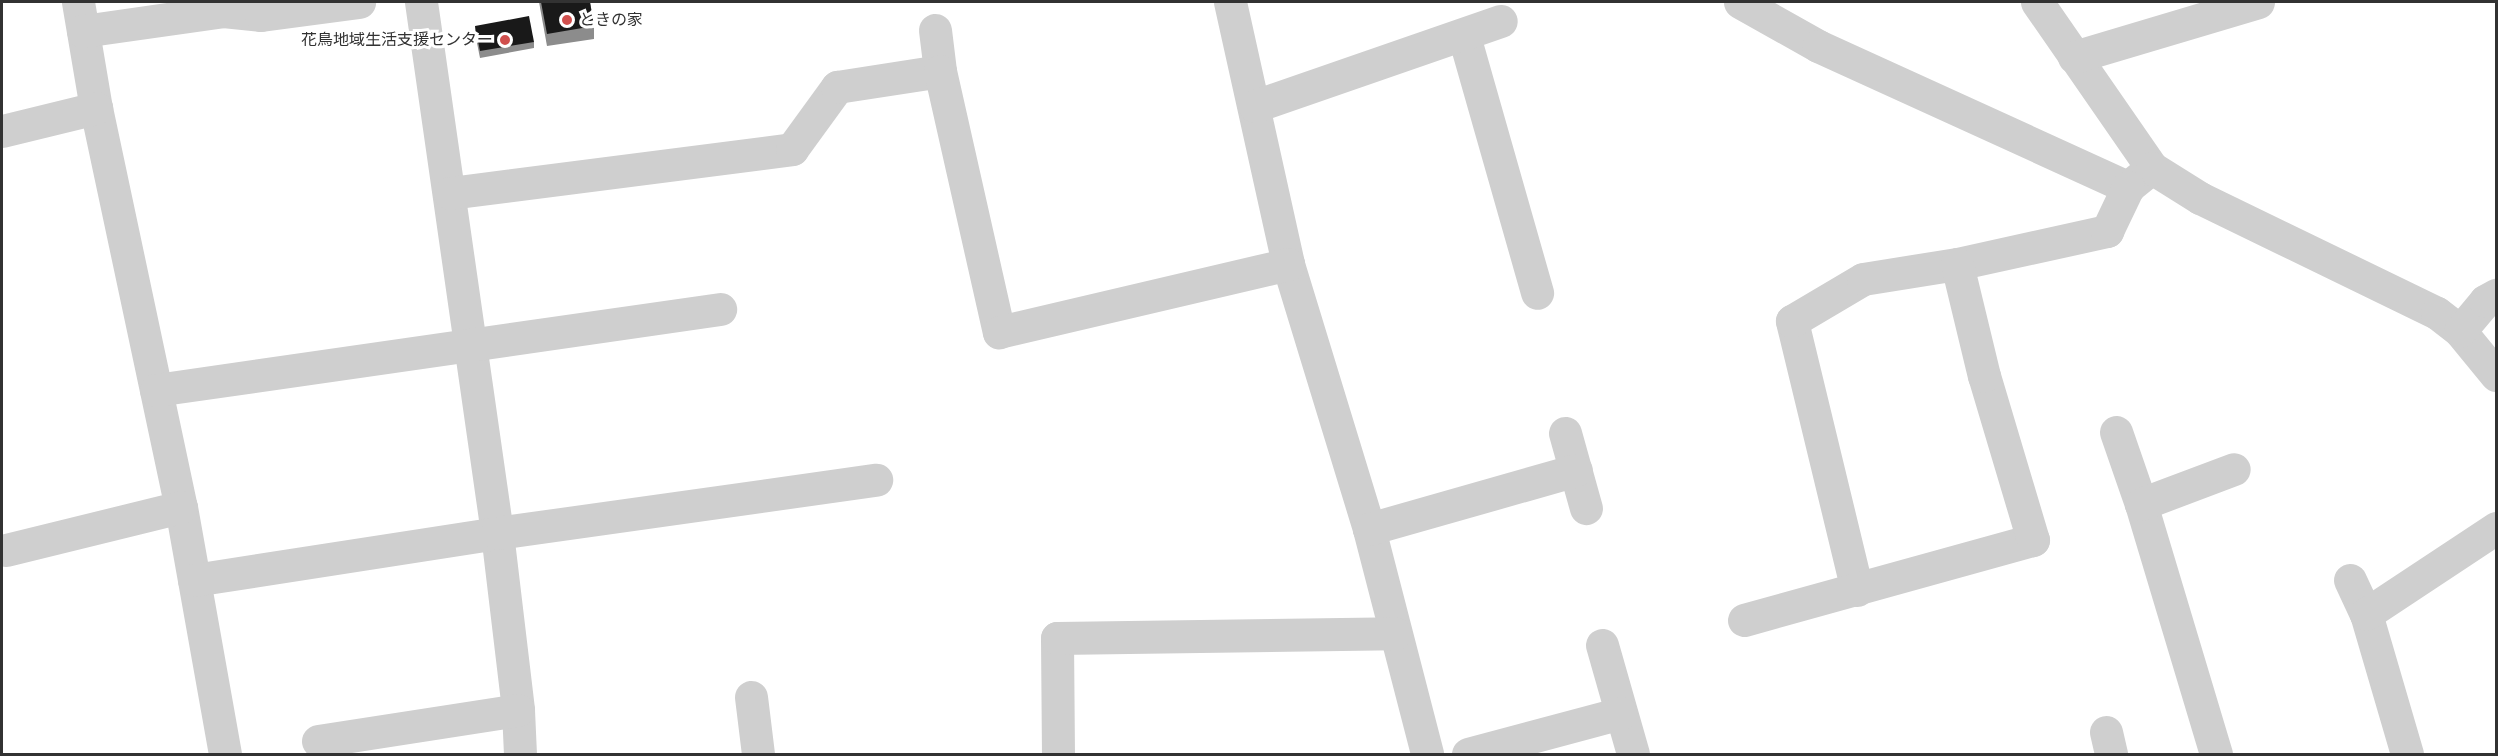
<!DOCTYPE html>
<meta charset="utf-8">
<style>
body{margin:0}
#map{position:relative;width:2498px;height:756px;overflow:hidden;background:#fff;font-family:"Fira Sans Condensed","Noto Sans JP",sans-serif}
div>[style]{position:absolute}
.minor>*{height:33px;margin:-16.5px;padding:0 16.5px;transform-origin:16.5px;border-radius:16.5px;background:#cfcfcf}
.wall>*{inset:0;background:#8c8c8c}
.building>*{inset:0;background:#191919}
.dots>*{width:16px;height:16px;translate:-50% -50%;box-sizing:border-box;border:3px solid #fff;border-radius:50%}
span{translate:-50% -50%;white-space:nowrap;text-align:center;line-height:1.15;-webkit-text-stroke:6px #fff;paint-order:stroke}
.poi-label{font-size:16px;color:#323232}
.left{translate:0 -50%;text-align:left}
.right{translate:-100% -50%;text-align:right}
.frame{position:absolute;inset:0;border:3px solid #323232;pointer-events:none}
</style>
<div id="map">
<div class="minor">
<i style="left:78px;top:2px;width:108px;rotate:80.4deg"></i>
<i style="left:96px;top:108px;width:408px;rotate:78deg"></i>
<i style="left:181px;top:507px;width:251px;rotate:79.9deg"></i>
<i style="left:421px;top:2px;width:536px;rotate:81.85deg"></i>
<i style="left:497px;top:533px;width:178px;rotate:83.2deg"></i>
<i style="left:518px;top:710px;width:44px;rotate:87.4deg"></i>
<i style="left:1230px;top:2px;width:268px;rotate:77.5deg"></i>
<i style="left:1288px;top:264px;width:277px;rotate:73deg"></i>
<i style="left:1369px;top:529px;width:232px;rotate:75.5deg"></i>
<i style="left:1740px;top:2px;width:90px;rotate:29.4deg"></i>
<i style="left:1818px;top:46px;width:341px;rotate:24.5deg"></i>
<i style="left:2128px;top:187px;width:21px;rotate:-39deg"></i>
<i style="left:2037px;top:2px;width:202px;rotate:55.3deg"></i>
<i style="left:2152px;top:168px;width:57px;rotate:32deg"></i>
<i style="left:2200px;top:198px;width:263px;rotate:25.9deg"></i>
<i style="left:2437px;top:313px;width:29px;rotate:38deg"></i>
<i style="left:2460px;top:331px;width:57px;rotate:50.7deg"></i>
<i style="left:935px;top:30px;width:41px;rotate:83deg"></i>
<i style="left:83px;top:31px;width:141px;rotate:-8.1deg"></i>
<i style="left:223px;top:11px;width:38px;rotate:6deg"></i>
<i style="left:261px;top:15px;width:99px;rotate:-7.6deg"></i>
<i style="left:1464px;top:36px;width:267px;rotate:74.1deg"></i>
<i style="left:2074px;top:57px;width:192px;rotate:-16.6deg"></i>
<i style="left:1255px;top:106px;width:260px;rotate:-19.1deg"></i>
<i style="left:2px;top:131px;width:97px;rotate:-13.7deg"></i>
<i style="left:450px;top:193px;width:345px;rotate:-7.3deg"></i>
<i style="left:792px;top:149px;width:77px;rotate:-54deg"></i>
<i style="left:837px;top:87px;width:104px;rotate:-8.8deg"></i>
<i style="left:940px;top:71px;width:268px;rotate:77.3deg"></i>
<i style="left:999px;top:332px;width:297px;rotate:-13.2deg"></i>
<i style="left:2460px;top:331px;width:39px;rotate:-50deg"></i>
<i style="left:2485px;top:301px;width:13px;rotate:-29deg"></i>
<i style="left:156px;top:390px;width:570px;rotate:-8.17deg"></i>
<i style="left:2116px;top:432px;width:76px;rotate:70.9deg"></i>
<i style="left:2141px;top:504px;width:261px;rotate:73.3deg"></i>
<i style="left:1565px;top:433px;width:78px;rotate:74.4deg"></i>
<i style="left:2141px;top:504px;width:99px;rotate:-20.6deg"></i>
<i style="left:1369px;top:529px;width:215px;rotate:-15.9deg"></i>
<i style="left:6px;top:550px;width:180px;rotate:-13.8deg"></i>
<i style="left:194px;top:580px;width:307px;rotate:-8.8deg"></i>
<i style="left:497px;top:533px;width:383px;rotate:-8deg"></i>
<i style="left:2350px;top:580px;width:38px;rotate:65deg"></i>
<i style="left:1857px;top:590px;width:277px;rotate:-103.6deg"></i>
<i style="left:1792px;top:321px;width:82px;rotate:-30.6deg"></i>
<i style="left:1863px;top:279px;width:95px;rotate:-9.1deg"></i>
<i style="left:1957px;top:264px;width:154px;rotate:-12.4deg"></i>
<i style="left:2107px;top:231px;width:49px;rotate:-64.5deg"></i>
<i style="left:1744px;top:620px;width:300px;rotate:-15.5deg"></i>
<i style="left:2033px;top:540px;width:171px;rotate:-106.6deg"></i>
<i style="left:1984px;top:376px;width:115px;rotate:-103.6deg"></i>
<i style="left:1602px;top:645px;width:113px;rotate:74.1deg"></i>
<i style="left:751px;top:697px;width:57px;rotate:83deg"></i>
<i style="left:2106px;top:732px;width:23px;rotate:77deg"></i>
<i style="left:318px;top:741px;width:202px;rotate:-8.8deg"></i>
<i style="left:1058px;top:754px;width:116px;rotate:-90.5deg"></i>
<i style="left:1057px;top:638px;width:338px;rotate:-0.8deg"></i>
<i style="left:1468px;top:754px;width:158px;rotate:-15deg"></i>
<i style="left:2407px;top:754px;width:146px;rotate:-106.3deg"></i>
<i style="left:2366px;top:614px;width:156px;rotate:-33.5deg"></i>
</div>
<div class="wall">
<i style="clip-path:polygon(539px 2px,590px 2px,594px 26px,594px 39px,547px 46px)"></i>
<i style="clip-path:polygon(475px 26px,534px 42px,534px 48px,480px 58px,475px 33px)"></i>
</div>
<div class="building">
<i style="clip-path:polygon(541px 2px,590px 2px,594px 26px,547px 34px)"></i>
<i style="clip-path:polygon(529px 16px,534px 42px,480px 51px,475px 26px)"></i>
</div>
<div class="dots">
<i style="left:567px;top:20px;background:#d04f4d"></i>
<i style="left:505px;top:40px;background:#d04f4d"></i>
</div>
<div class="poi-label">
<span class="left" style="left:579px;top:20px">ときの家</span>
<span class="right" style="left:493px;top:40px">花鳥地域生活支援センター</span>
</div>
<div class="frame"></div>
</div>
